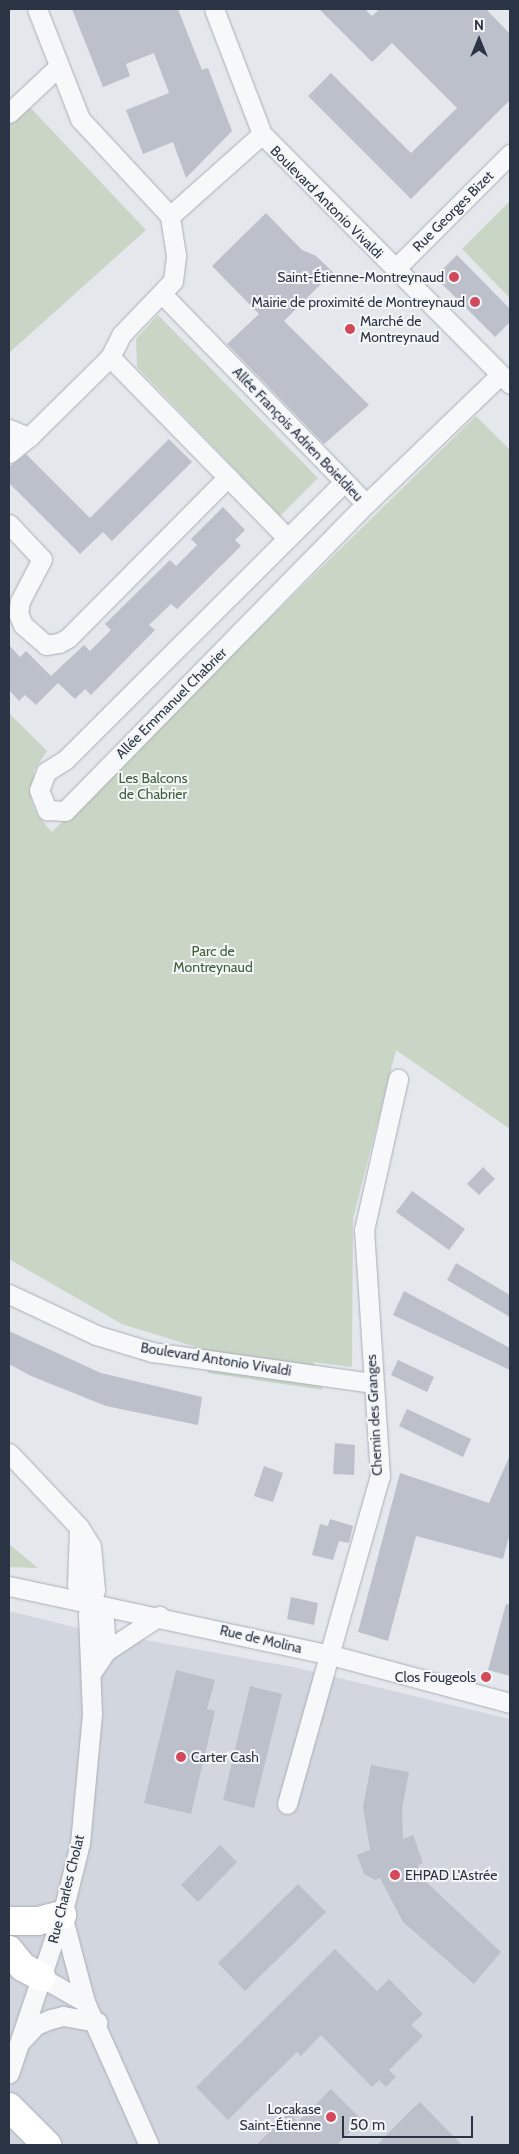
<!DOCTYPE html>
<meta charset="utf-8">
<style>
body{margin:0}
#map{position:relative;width:519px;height:2154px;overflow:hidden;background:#e4e7ec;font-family:Cabin,sans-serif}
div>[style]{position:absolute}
.built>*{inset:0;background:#d2d6de}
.green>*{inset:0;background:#c9d6c5}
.building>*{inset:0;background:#bbc0ca}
.roads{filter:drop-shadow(0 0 1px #a9aeb7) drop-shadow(0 0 1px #a9aeb7)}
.minor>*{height:19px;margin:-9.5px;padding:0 9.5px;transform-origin:9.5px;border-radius:9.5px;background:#f7f8fa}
.highway>*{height:28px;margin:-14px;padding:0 14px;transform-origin:14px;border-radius:14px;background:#fff}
.dots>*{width:14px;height:14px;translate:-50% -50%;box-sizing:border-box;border:2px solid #f4f6f9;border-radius:50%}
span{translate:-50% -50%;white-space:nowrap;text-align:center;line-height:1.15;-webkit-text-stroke:4px #f4f6f9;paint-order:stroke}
.street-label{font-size:14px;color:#2b3445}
.poi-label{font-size:14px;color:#2b3445}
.right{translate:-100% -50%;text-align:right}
.left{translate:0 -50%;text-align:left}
.park-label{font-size:14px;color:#3f6138}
.frame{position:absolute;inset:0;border:10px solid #2b3445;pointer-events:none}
.north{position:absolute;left:454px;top:15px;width:50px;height:50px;-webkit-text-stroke:4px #f4f6f9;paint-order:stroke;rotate:0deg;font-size:14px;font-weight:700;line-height:20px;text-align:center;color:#2b3445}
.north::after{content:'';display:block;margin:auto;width:18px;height:22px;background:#2b3445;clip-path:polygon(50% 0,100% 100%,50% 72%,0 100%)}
.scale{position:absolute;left:342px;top:2116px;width:131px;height:22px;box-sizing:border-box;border:2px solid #2b3445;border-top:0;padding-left:6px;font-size:15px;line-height:18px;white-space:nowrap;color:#2b3445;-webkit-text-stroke:4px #f4f6f9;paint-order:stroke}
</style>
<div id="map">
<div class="built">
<i style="clip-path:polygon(9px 1611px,74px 1627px,293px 1667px,510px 1719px,510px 2145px,9px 2145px)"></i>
</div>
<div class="green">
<i style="clip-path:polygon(25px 102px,146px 230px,9px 353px,9px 118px)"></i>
<i style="clip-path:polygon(509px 202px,510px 203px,510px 298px,462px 249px)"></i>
<i style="clip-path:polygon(158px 315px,318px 478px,280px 516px,137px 367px,136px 339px)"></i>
<i style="clip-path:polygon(476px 416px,510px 450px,510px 1129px,396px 1050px,353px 1219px,352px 1367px,313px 1362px,323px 1390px,208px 1373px,196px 1347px,122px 1324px,9px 1259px,9px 713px,47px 751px,34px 771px,31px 800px,38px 816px,52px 832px)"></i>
<i style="clip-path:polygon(9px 1544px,38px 1568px,9px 1567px)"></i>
</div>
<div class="building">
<i style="clip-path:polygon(72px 9px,178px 9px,202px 70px,208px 68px,232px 131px,186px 178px,173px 142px,143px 154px,126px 110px,169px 93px,154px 53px,126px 64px,130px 76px,103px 87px)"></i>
<i style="clip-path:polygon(319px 9px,365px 9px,372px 16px,380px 9px,486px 9px,510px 34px,510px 100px,411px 199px,308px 96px,331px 73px,411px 153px,457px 108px,392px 43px,372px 62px)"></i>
<i style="clip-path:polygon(266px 213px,302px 250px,316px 256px,333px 272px,284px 321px,369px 405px,324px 444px,227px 344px,259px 314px,212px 266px)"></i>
<i style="clip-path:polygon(457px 255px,510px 309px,510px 322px,495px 337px,435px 277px)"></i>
<i style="clip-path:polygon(169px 439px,192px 462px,112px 541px,103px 532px,80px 554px,9px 483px,9px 467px,26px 454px,90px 518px)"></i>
<i style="clip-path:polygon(223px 507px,245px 530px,235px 540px,241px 546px,177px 609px,171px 604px,149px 625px,155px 630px,91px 695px,85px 689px,75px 699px,58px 683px,36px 705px,25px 695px,19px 701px,9px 690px,9px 645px,20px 657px,26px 651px,51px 676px,84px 645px,90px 651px,111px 630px,105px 624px,170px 560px,176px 566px,197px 545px,191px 539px)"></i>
<i style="clip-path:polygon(483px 1167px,495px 1179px,479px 1195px,467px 1184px)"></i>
<i style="clip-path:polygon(412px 1191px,465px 1229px,449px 1250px,396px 1212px)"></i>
<i style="clip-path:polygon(456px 1263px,510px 1295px,510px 1317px,447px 1280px)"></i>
<i style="clip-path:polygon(404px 1291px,510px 1348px,510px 1370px,393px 1315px)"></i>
<i style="clip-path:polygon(9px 1331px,101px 1373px,202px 1397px,198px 1425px,106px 1406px,31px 1376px,9px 1364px)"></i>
<i style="clip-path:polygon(398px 1360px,434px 1377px,427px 1392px,391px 1375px)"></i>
<i style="clip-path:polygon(407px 1409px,471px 1439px,463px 1457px,399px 1426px)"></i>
<i style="clip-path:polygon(335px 1443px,355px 1445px,354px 1475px,333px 1474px)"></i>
<i style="clip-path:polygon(510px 1455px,510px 1533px,503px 1559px,416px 1536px,388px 1641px,358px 1632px,400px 1473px,489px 1503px)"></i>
<i style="clip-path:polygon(264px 1466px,283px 1473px,273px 1502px,254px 1496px)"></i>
<i style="clip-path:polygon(330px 1519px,353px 1526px,349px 1543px,339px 1541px,333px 1560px,312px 1555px,320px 1524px,328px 1526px)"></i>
<i style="clip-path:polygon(291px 1597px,318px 1603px,314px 1625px,287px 1619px)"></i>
<i style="clip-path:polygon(506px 1604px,510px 1605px,510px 1676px,488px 1670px)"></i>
<i style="clip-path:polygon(176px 1670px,215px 1680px,207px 1709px,215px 1711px,191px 1814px,144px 1803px)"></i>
<i style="clip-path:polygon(250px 1686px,282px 1694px,254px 1808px,223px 1800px)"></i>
<i style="clip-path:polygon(371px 1765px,409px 1772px,402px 1809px,403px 1839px,413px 1835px,423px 1863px,418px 1865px,423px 1879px,501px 1952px,474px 1984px,403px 1922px,380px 1878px,375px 1880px,364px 1874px,357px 1855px,370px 1850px,363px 1807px)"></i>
<i style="clip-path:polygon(220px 1845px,237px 1862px,198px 1902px,181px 1885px)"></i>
<i style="clip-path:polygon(298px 1884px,326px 1912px,245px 1991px,218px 1963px)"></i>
<i style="clip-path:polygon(335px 1949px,377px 1991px,389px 1979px,423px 2014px,411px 2025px,423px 2036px,389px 2070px,396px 2077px,386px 2087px,379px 2080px,372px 2087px,321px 2035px,301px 2056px,297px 2052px,228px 2120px,196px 2087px)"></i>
<i style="clip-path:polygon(331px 2089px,362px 2120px,337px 2145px,256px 2145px,289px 2113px,298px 2122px)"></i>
<i style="clip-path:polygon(420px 2102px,462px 2145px,377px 2145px,410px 2111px)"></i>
</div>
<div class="roads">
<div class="minor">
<i style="left:37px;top:9px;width:118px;rotate:68.6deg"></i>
<i style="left:80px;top:119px;width:132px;rotate:47.1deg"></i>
<i style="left:214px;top:9px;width:134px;rotate:69deg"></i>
<i style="left:262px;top:134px;width:352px;rotate:45.2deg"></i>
<i style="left:9px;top:113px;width:66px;rotate:-43.2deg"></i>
<i style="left:395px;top:269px;width:163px;rotate:-45deg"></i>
<i style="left:163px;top:295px;width:291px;rotate:45.8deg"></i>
<i style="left:366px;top:504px;width:186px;rotate:-43.9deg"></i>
<i style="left:110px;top:357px;width:253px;rotate:45.6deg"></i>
<i style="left:9px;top:429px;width:22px;rotate:22deg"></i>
<i style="left:29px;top:437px;width:114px;rotate:-44.6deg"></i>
<i style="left:110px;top:357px;width:25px;rotate:-63deg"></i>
<i style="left:121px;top:335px;width:75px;rotate:-46.1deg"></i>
<i style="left:173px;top:281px;width:26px;rotate:-83deg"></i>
<i style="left:176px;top:255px;width:39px;rotate:-99deg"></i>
<i style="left:170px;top:216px;width:123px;rotate:-41.7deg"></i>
<i style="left:9px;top:453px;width:26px;rotate:-39deg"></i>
<i style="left:344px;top:482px;width:394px;rotate:135.1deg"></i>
<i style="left:65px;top:760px;width:22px;rotate:148deg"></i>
<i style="left:46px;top:772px;width:19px;rotate:111deg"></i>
<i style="left:39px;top:790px;width:22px;rotate:68deg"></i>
<i style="left:47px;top:810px;width:18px;rotate:3deg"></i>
<i style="left:65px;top:811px;width:430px;rotate:-45.6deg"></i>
<i style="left:9px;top:524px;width:48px;rotate:46.7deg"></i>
<i style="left:42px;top:559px;width:47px;rotate:117.6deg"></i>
<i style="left:20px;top:601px;width:12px;rotate:99deg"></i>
<i style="left:18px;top:613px;width:13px;rotate:67deg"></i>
<i style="left:23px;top:625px;width:30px;rotate:41deg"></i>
<i style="left:46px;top:645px;width:13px;rotate:-9deg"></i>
<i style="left:59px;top:643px;width:10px;rotate:-29deg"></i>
<i style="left:68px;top:638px;width:227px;rotate:-45.2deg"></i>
<i style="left:9px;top:1294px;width:96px;rotate:25.2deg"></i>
<i style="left:96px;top:1335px;width:59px;rotate:16.9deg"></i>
<i style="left:152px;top:1352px;width:223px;rotate:8deg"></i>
<i style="left:9px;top:1453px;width:102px;rotate:46.6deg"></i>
<i style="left:79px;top:1527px;width:22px;rotate:58deg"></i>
<i style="left:91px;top:1546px;width:44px;rotate:84.8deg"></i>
<i style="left:95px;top:1590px;width:26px;rotate:106deg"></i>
<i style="left:88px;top:1615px;width:99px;rotate:87.7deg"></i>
<i style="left:92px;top:1714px;width:130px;rotate:95.3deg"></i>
<i style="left:80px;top:1843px;width:74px;rotate:104deg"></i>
<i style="left:62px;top:1915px;width:167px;rotate:108.5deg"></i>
<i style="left:79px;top:1529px;width:56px;rotate:92deg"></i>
<i style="left:77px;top:1585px;width:44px;rotate:52.4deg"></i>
<i style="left:104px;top:1620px;width:31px;rotate:86deg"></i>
<i style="left:106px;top:1651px;width:23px;rotate:124deg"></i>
<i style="left:9px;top:1586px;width:329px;rotate:12.1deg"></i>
<i style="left:331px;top:1655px;width:185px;rotate:15deg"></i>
<i style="left:106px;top:1651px;width:64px;rotate:-33.4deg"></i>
<i style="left:287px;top:1804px;width:341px;rotate:-74.2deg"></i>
<i style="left:380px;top:1476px;width:247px;rotate:-93.7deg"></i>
<i style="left:364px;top:1230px;width:155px;rotate:-77.3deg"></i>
<i style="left:62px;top:1915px;width:90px;rotate:75.2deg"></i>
<i style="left:85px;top:2002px;width:157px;rotate:65.9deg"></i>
<i style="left:41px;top:1977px;width:51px;rotate:29.6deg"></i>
<i style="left:21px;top:2041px;width:22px;rotate:-47deg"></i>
<i style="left:36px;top:2025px;width:16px;rotate:-22deg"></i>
<i style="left:51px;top:2019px;width:12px;rotate:-14deg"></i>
<i style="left:63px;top:2016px;width:35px;rotate:10deg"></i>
</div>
<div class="highway">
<i style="left:9px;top:1921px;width:29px"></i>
<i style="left:38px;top:1921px;width:25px;rotate:-14deg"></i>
<i style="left:9px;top:1950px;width:22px;rotate:51deg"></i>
<i style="left:23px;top:1967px;width:21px;rotate:29deg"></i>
<i style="left:9px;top:2107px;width:54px;rotate:45deg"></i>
</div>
</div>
<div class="dots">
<i style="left:454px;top:277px;background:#d1495b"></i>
<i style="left:475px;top:302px;background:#d1495b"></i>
<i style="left:350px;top:329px;background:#d1495b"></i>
<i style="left:486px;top:1677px;background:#d1495b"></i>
<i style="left:181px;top:1757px;background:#d1495b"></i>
<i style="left:395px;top:1875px;background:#d1495b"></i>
<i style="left:331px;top:2117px;background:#d1495b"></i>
</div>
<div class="street-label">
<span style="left:327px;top:202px;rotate:45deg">Boulevard Antonio Vivaldi</span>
<span style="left:453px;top:211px;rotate:-45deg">Rue Georges Bizet</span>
<span style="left:298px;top:434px;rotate:46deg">Allée François Adrien Boieldieu</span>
<span style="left:171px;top:703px;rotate:-45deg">Allée Emmanuel Chabrier</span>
<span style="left:216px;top:1359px;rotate:9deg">Boulevard Antonio Vivaldi</span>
<span style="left:374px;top:1415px;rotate:-93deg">Chemin des Granges</span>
<span style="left:261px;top:1639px;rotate:13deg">Rue de Molina</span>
<span style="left:66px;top:1889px;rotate:-76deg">Rue Charles Cholat</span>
</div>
<div class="poi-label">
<span class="right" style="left:444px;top:277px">Saint-Étienne-Montreynaud</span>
<span class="right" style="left:465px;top:302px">Mairie de proximité de Montreynaud</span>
<span class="left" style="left:360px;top:329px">Marché de<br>Montreynaud</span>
<span class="right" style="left:476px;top:1677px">Clos Fougeols</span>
<span class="left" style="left:191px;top:1757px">Carter Cash</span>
<span class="left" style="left:405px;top:1875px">EHPAD L'Astrée</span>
<span class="right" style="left:321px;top:2117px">Locakase<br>Saint-Étienne</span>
</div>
<div class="park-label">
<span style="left:153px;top:786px">Les Balcons<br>de Chabrier</span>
<span style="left:213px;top:959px">Parc de<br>Montreynaud</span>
</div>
<div class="frame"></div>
<div class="north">N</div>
<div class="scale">50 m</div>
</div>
